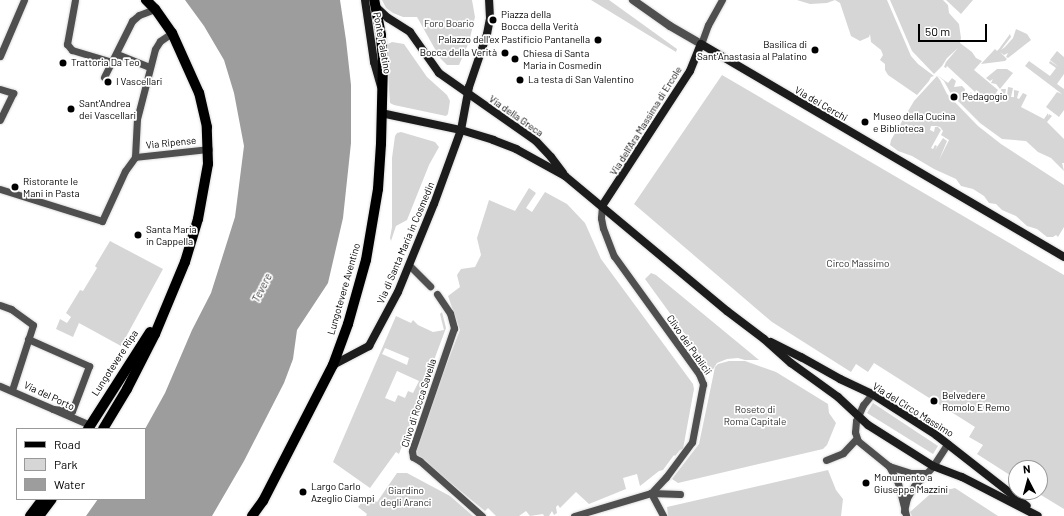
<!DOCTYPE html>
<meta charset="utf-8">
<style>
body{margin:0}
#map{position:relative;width:1064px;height:516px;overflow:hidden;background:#fff;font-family:Barlow,sans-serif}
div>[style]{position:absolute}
.green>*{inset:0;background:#d6d6d6}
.water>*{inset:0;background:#9d9d9d}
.roads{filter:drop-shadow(0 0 1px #dbdbdb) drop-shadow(0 0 1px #dbdbdb)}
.minor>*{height:7px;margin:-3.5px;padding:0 3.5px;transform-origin:3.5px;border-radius:3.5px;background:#4f4f4f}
.tertiary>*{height:8px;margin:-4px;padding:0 4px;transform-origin:4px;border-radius:4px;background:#4f4f4f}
.secondary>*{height:8px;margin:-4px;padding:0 4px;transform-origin:4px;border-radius:4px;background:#1c1c1c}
.primary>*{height:10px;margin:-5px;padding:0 5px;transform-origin:5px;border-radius:5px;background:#000}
.dots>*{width:11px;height:11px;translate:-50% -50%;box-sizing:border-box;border:2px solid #fff;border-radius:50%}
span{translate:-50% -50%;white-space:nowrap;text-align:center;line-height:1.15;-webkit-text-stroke:3.5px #fff;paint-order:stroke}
.poi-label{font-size:10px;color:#000}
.left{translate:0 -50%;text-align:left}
.right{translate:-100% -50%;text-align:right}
.park-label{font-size:10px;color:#2d2d2d}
.street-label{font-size:10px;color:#000}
.water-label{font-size:11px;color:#3e3e3e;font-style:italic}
.legend{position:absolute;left:16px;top:428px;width:130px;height:72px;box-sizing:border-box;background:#fff;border:1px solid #999;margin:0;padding:5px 7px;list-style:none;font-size:12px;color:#000}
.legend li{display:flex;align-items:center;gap:8px;height:20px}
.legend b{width:20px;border:1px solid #999}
.north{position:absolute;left:1008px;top:460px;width:40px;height:40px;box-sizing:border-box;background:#fff;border:1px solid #999;border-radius:50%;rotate:354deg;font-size:11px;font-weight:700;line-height:16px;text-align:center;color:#000}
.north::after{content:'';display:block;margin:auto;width:14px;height:18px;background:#000;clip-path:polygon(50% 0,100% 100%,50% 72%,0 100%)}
.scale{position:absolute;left:918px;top:24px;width:69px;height:18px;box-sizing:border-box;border:2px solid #000;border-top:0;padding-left:5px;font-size:12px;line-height:14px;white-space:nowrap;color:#000;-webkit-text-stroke:3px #fff;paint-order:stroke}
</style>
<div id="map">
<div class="green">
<i style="clip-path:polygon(382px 0,472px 0,475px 17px,469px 42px,459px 65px,447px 65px,440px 58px,417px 17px,403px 17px,393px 13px,386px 8px)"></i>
<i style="clip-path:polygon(591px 0,609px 0,677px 49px,676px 52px)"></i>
<i style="clip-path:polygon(797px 0,887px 0,911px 56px,918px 64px,934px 76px,931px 77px,929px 81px,917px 95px,888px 75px,885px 70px,885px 64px,880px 60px,883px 55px,881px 50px,871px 42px,870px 34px,869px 37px,860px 41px,851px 36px,840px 3px,835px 0,827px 3px,810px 4px)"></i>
<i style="clip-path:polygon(890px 0,943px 0,948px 5px,949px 13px,959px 24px,961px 38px,960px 43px,972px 52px,976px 58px,982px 61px,974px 70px,998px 90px,996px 93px,1002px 95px,1001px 89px,1006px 89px,1005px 95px,1007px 96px,1008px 87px,1013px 88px,1011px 97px,1014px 97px,1014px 90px,1019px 91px,1017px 98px,1019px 99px,1023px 93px,1027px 95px,1021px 107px,1044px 119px,1048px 113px,1048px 116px,1049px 114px,1052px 116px,1047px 122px,1064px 139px,1064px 163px,1062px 163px,1064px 171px,1051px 158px,1038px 152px,1026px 141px,1002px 139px,980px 123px,951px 94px,944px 81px,937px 75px,948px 83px,952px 78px,956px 81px,954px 87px,962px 86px,965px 89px,964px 95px,966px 97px,971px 92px,973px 95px,970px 99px,968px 99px,970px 101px,976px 95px,979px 95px,980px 93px,976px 90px,975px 92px,947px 66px,946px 68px,944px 67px,946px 62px,958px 48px,947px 58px,942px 66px,934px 74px,912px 51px)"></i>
<i style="clip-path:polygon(946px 0,973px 0,961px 14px)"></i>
<i style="clip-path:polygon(1016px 29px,1027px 34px,1031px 40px,1008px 58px,1006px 57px,1008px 53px,1004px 55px,1000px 52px,1007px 59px,1005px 61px,981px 64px,995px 49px,997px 51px,999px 49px,1010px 34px,1011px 37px,1001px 50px,1005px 47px,1013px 38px)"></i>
<i style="clip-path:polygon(392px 42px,404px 44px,427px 77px,447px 95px,450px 101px,448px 114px,446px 116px,394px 105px,390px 103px,386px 45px)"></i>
<i style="clip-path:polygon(1057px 51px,1064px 57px,1064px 74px,1057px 84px,1064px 89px,1064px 110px,1059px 117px,1046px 107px,1057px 92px,1062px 94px,1025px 66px,1029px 61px,1050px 76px,1056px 68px,1049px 63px,1050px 61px,1059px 67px,1050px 60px)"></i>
<i style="clip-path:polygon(997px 69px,1007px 69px,1013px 73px,1000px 89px,996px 84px,991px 83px,993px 79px,990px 81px,986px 78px)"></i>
<i style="clip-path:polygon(722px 75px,1064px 275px,1064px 509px,1036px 492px,1040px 492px,1040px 468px,1016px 468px,1016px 479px,977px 454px,983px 445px,969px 437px,975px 427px,874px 363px,868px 372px,856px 364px,851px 372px,772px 322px,634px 204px)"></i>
<i style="clip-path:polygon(evenodd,937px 76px,940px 80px,947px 94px,978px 126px,1001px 144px,1064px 185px,1064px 227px,1058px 237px,1056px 235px,1053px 237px,1047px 237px,1037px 229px,1027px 226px,1016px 216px,1002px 210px,996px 204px,989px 203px,984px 196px,973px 189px,961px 186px,956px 179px,934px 169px,912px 156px,898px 151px,890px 145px,891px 140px,914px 101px,937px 76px,931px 126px,936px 126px,940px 127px,943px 131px,941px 135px,949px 140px,939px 160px,947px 141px,943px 138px,935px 150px,937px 146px,935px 145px,933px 149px,931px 148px,941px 130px,938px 127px,935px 127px,934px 132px,930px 130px,931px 126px)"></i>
<i style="clip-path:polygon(401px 132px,435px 142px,439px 147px,429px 165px,407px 220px,396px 226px,391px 241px,390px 238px,392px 227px,392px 158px,395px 136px,397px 133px)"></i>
<i style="clip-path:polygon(529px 188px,536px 193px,526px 208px,532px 212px,545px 192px,567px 204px,585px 223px,601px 259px,693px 384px,694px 389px,683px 449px,680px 450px,675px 456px,674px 455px,663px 470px,659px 471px,640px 486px,637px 474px,623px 478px,626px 489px,589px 504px,576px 492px,560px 508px,558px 505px,556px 507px,557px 513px,554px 515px,552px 511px,549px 516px,544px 516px,543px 514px,530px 516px,526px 511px,519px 516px,496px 516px,488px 508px,485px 511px,415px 454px,442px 376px,460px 330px,448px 296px,460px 287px,457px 275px,461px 269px,475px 267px,481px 255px,477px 238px,489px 200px,515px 211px)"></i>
<i style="clip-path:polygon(110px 241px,163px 269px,121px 346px,79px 323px,73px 337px,56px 329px,60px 319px,67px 323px,71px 317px,66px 313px,80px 290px,83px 291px,97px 268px,95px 266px)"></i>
<i style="clip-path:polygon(651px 273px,656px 275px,759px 360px,745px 360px,738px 358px,727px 359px,717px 363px,712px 371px,645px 279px)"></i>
<i style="clip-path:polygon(evenodd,442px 312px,446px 328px,399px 454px,396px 452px,370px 488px,333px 462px,396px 316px,411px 323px,413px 320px,418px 325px,433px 332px,444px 330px,440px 314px,442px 312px,385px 348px,409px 358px,407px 365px,382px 354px,385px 348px,442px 312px,397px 371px,419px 381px,413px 393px,408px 391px,405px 398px,398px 395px,395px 402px,385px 398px,397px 371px)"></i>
<i style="clip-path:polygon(729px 361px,745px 361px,776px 372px,828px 404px,829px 413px,836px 423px,827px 445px,823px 449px,678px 483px,672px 479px,699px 444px,715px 367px,718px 364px)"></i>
<i style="clip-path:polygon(873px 403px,938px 446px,933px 454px,867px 413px)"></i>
<i style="clip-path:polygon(828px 470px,836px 490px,843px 499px,841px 516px,668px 516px,667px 507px)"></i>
<i style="clip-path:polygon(397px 473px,407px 473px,450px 496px,473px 516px,366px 516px,367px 514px,358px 507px,367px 495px,377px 502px)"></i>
<i style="clip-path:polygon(937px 488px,951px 489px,955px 488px,998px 516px,912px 516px,910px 512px)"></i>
</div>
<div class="water">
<i style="clip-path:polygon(185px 0,340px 0,346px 40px,351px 85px,351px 143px,343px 218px,328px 283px,297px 330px,293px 359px,284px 383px,244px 461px,212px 516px,86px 516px,98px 499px,145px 499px,145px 429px,165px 393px,192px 330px,211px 293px,235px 217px,244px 146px,234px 93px,224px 60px,204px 26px)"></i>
</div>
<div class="roads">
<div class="minor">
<i style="left:75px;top:0;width:45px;rotate:100.3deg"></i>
<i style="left:67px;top:44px;width:8px;rotate:50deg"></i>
<i style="left:72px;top:50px;width:42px;rotate:16.7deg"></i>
<i style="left:701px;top:44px;width:20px;rotate:-70deg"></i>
<i style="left:708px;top:25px;width:29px;rotate:-61deg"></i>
<i style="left:117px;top:54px;width:35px;rotate:22deg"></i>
<i style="left:0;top:56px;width:61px;rotate:-66.8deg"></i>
<i style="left:104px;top:77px;width:63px;rotate:-63.4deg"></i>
<i style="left:132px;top:21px;width:9px;rotate:-41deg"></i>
<i style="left:139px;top:15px;width:17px;rotate:-21deg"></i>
<i style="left:0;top:89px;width:14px;rotate:17deg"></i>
<i style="left:13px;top:93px;width:30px;rotate:116deg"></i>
<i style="left:135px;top:157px;width:74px;rotate:-6.2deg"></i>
<i style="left:0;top:189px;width:107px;rotate:17.4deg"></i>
<i style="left:102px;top:221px;width:55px;rotate:-65.3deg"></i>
<i style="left:125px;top:171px;width:17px;rotate:-54deg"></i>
<i style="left:135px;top:157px;width:38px;rotate:-87deg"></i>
<i style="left:137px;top:119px;width:72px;rotate:-75.6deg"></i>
<i style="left:155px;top:49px;width:9px;rotate:-58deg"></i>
<i style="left:160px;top:41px;width:14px;rotate:-34deg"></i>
<i style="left:602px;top:206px;width:12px;rotate:95deg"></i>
<i style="left:601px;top:218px;width:10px;rotate:79deg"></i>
<i style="left:603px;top:228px;width:30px;rotate:69deg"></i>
<i style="left:614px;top:256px;width:145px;rotate:54.2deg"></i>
<i style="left:699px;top:374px;width:11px;rotate:68deg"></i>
<i style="left:703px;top:384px;width:59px;rotate:100.7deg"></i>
<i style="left:692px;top:442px;width:44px;rotate:126.6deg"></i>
<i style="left:666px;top:477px;width:22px;rotate:133deg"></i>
<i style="left:409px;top:265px;width:30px;rotate:45deg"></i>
<i style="left:437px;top:294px;width:23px;rotate:56deg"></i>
<i style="left:450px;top:313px;width:16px;rotate:75deg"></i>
<i style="left:454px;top:328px;width:130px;rotate:108.9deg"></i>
<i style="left:412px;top:451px;width:6px;rotate:81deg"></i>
<i style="left:413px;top:457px;width:8px;rotate:30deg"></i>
<i style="left:420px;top:461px;width:83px;rotate:41.6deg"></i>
<i style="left:0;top:305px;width:12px;rotate:20deg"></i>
<i style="left:11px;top:309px;width:27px;rotate:36deg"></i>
<i style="left:33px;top:325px;width:68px;rotate:107.9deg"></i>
<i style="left:28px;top:339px;width:67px;rotate:23.9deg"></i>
<i style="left:89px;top:366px;width:48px;rotate:110.7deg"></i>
<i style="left:72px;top:411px;width:19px;rotate:-174deg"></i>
<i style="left:0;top:386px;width:98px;rotate:23.4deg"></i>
<i style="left:872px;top:394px;width:14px;rotate:129deg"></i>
<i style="left:863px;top:405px;width:17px;rotate:114deg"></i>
<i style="left:856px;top:421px;width:11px;rotate:95deg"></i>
<i style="left:855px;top:432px;width:9px;rotate:72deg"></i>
<i style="left:858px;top:441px;width:40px;rotate:39deg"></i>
<i style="left:889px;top:466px;width:23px;rotate:18deg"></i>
<i style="left:911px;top:473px;width:14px"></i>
<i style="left:826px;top:460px;width:18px;rotate:-22deg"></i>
<i style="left:843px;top:453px;width:19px;rotate:-47deg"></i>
<i style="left:889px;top:466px;width:19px;rotate:62deg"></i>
<i style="left:898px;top:483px;width:34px;rotate:76deg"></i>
<i style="left:651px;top:493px;width:26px;rotate:62deg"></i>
<i style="left:904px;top:511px;width:13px;rotate:-77deg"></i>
<i style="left:907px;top:498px;width:14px;rotate:-60deg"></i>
<i style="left:914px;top:486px;width:28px;rotate:-46deg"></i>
<i style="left:933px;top:466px;width:27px;rotate:-57deg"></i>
<i style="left:574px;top:516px;width:80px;rotate:-16.6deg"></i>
<i style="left:651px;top:493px;width:29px;rotate:2deg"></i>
</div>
<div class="tertiary">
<i style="left:633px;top:0;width:45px;rotate:35.1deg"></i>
<i style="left:670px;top:26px;width:36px;rotate:30deg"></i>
</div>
<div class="secondary">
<i style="left:365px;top:0;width:63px;rotate:81.7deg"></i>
<i style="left:374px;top:62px;width:25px;rotate:74deg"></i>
<i style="left:376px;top:7px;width:16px;rotate:43deg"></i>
<i style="left:388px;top:18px;width:26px;rotate:32deg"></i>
<i style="left:410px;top:32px;width:50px;rotate:54.7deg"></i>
<i style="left:439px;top:73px;width:118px;rotate:35deg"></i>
<i style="left:536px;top:141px;width:22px;rotate:47deg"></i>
<i style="left:551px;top:157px;width:20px;rotate:53deg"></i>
<i style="left:381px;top:113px;width:82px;rotate:12deg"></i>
<i style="left:461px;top:130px;width:34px;rotate:17deg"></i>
<i style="left:493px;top:140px;width:25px;rotate:21deg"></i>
<i style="left:516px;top:149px;width:56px;rotate:28.9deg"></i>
<i style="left:565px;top:176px;width:211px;rotate:39.8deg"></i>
<i style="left:727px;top:311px;width:46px;rotate:37.1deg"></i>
<i style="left:764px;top:339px;width:36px;rotate:42deg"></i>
<i style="left:791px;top:363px;width:58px;rotate:35.9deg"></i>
<i style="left:838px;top:397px;width:41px;rotate:43deg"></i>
<i style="left:868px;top:425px;width:77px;rotate:32.2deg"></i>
<i style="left:933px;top:466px;width:31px;rotate:21deg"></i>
<i style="left:962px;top:477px;width:85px;rotate:27.2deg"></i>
<i style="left:602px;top:206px;width:161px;rotate:-56.9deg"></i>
<i style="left:690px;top:71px;width:29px;rotate:-68deg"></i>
<i style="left:701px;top:44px;width:421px;rotate:30.4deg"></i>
<i style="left:771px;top:342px;width:34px;rotate:27deg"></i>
<i style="left:801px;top:357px;width:45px;rotate:29.4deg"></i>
<i style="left:840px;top:379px;width:35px;rotate:25deg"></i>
<i style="left:872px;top:394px;width:76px;rotate:32.6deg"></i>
<i style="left:936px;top:435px;width:115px;rotate:38deg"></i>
<i style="left:333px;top:365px;width:41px;rotate:-27.8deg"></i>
<i style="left:369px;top:346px;width:61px;rotate:-61.8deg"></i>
<i style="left:398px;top:292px;width:95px;rotate:-67.8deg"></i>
<i style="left:434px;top:204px;width:79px;rotate:-70deg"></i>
<i style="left:461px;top:130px;width:44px;rotate:-79.5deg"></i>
<i style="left:469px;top:87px;width:56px;rotate:-71.2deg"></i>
<i style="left:487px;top:34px;width:16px;rotate:-79deg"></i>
<i style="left:490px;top:18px;width:18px;rotate:-93deg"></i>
</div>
<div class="primary">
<i style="left:88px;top:429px;width:115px;rotate:-57.4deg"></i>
<i style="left:103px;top:429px;width:47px;rotate:-59deg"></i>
<i style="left:127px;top:389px;width:62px;rotate:-63deg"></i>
<i style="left:155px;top:334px;width:78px;rotate:-67.4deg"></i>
<i style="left:185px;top:262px;width:45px;rotate:-73.2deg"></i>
<i style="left:198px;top:219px;width:56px;rotate:-79.7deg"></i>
<i style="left:208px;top:164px;width:37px;rotate:-92deg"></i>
<i style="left:207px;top:127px;width:35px;rotate:-103deg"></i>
<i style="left:199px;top:93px;width:66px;rotate:-114.2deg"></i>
<i style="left:172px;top:33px;width:29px;rotate:-125deg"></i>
<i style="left:155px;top:9px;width:13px;rotate:-135deg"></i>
<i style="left:30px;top:516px;width:21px;rotate:-53deg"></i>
<i style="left:39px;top:516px;width:21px;rotate:-53deg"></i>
<i style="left:252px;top:516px;width:19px;rotate:-54deg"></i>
<i style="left:263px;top:501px;width:153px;rotate:-62.8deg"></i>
<i style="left:333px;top:365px;width:44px;rotate:-69.9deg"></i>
<i style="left:348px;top:324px;width:66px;rotate:-74.3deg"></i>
<i style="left:366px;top:260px;width:72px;rotate:-80.4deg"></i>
<i style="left:378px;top:189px;width:45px;rotate:-86.2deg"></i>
<i style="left:381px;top:144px;width:84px;rotate:-88.6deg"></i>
<i style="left:383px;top:60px;width:25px;rotate:-95deg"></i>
<i style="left:381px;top:35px;width:36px;rotate:-101deg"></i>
</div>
</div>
<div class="dots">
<i style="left:493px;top:20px;background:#000"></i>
<i style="left:598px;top:40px;background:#000"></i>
<i style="left:815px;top:50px;background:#000"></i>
<i style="left:505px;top:53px;background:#000"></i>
<i style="left:515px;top:59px;background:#000"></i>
<i style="left:63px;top:63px;background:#000"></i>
<i style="left:520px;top:80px;background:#000"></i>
<i style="left:108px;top:82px;background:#000"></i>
<i style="left:954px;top:97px;background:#000"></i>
<i style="left:71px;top:109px;background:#000"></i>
<i style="left:865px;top:122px;background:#000"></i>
<i style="left:15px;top:187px;background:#000"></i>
<i style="left:138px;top:235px;background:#000"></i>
<i style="left:934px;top:401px;background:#000"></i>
<i style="left:866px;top:483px;background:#000"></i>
<i style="left:303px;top:492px;background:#000"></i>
</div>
<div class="poi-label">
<span class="left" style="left:501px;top:20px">Piazza della<br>Bocca della Verità</span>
<span class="right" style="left:590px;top:40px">Palazzo dell'ex Pastificio Pantanella</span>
<span class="right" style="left:807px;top:50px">Basilica di<br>Sant'Anastasia al Palatino</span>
<span class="right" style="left:497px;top:53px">Bocca della Verità</span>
<span class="left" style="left:523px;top:59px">Chiesa di Santa<br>Maria in Cosmedin</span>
<span class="left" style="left:71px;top:63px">Trattoria Da Teo</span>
<span class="left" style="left:528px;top:80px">La testa di San Valentino</span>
<span class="left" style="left:116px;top:82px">I Vascellari</span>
<span class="left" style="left:962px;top:97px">Pedagogio</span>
<span class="left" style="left:79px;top:109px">Sant'Andrea<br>dei Vascellari</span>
<span class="left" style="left:873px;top:122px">Museo della Cucina<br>e Biblioteca</span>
<span class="left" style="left:23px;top:187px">Ristorante le<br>Mani in Pasta</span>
<span class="left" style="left:146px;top:235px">Santa Maria<br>in Cappella</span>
<span class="left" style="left:942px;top:401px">Belvedere<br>Romolo E Remo</span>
<span class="left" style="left:874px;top:483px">Monumento a<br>Giuseppe Mazzini</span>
<span class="left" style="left:311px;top:492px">Largo Carlo<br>Azeglio Ciampi</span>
</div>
<div class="park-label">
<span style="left:449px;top:24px">Foro Boario</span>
<span style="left:858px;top:264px">Circo Massimo</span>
<span style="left:755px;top:415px">Roseto di<br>Roma Capitale</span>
<span style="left:406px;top:496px">Giardino<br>degli Aranci</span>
</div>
<div class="street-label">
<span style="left:382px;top:43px;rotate:80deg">Ponte Palatino</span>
<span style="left:821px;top:104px;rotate:30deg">Via dei Cerchi</span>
<span style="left:516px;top:116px;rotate:35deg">Via della Greca</span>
<span style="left:646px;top:121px;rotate:-58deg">Via dell'Ara Massima di Ercole</span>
<span style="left:171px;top:143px;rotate:-6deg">Via Ripense</span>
<span style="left:406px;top:243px;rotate:-67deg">Via di Santa Maria in Cosmedin</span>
<span style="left:344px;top:289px;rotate:-74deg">Lungotevere Aventino</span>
<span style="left:689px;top:345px;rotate:55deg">Clivo dei Publicii</span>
<span style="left:115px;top:363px;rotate:-57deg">Lungotevere Ripa</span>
<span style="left:49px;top:396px;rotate:25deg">Via del Porto</span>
<span style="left:419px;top:403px;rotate:-72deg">Clivo di Rocca Savella</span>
<span style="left:913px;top:410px;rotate:32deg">Via del Circo Massimo</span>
</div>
<div class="water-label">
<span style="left:262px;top:288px;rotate:-63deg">Tevere</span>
</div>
<ul class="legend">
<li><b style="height:5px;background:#000"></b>Road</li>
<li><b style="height:11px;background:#d6d6d6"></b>Park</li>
<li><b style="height:11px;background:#9d9d9d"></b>Water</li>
</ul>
<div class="north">N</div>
<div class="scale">50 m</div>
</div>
